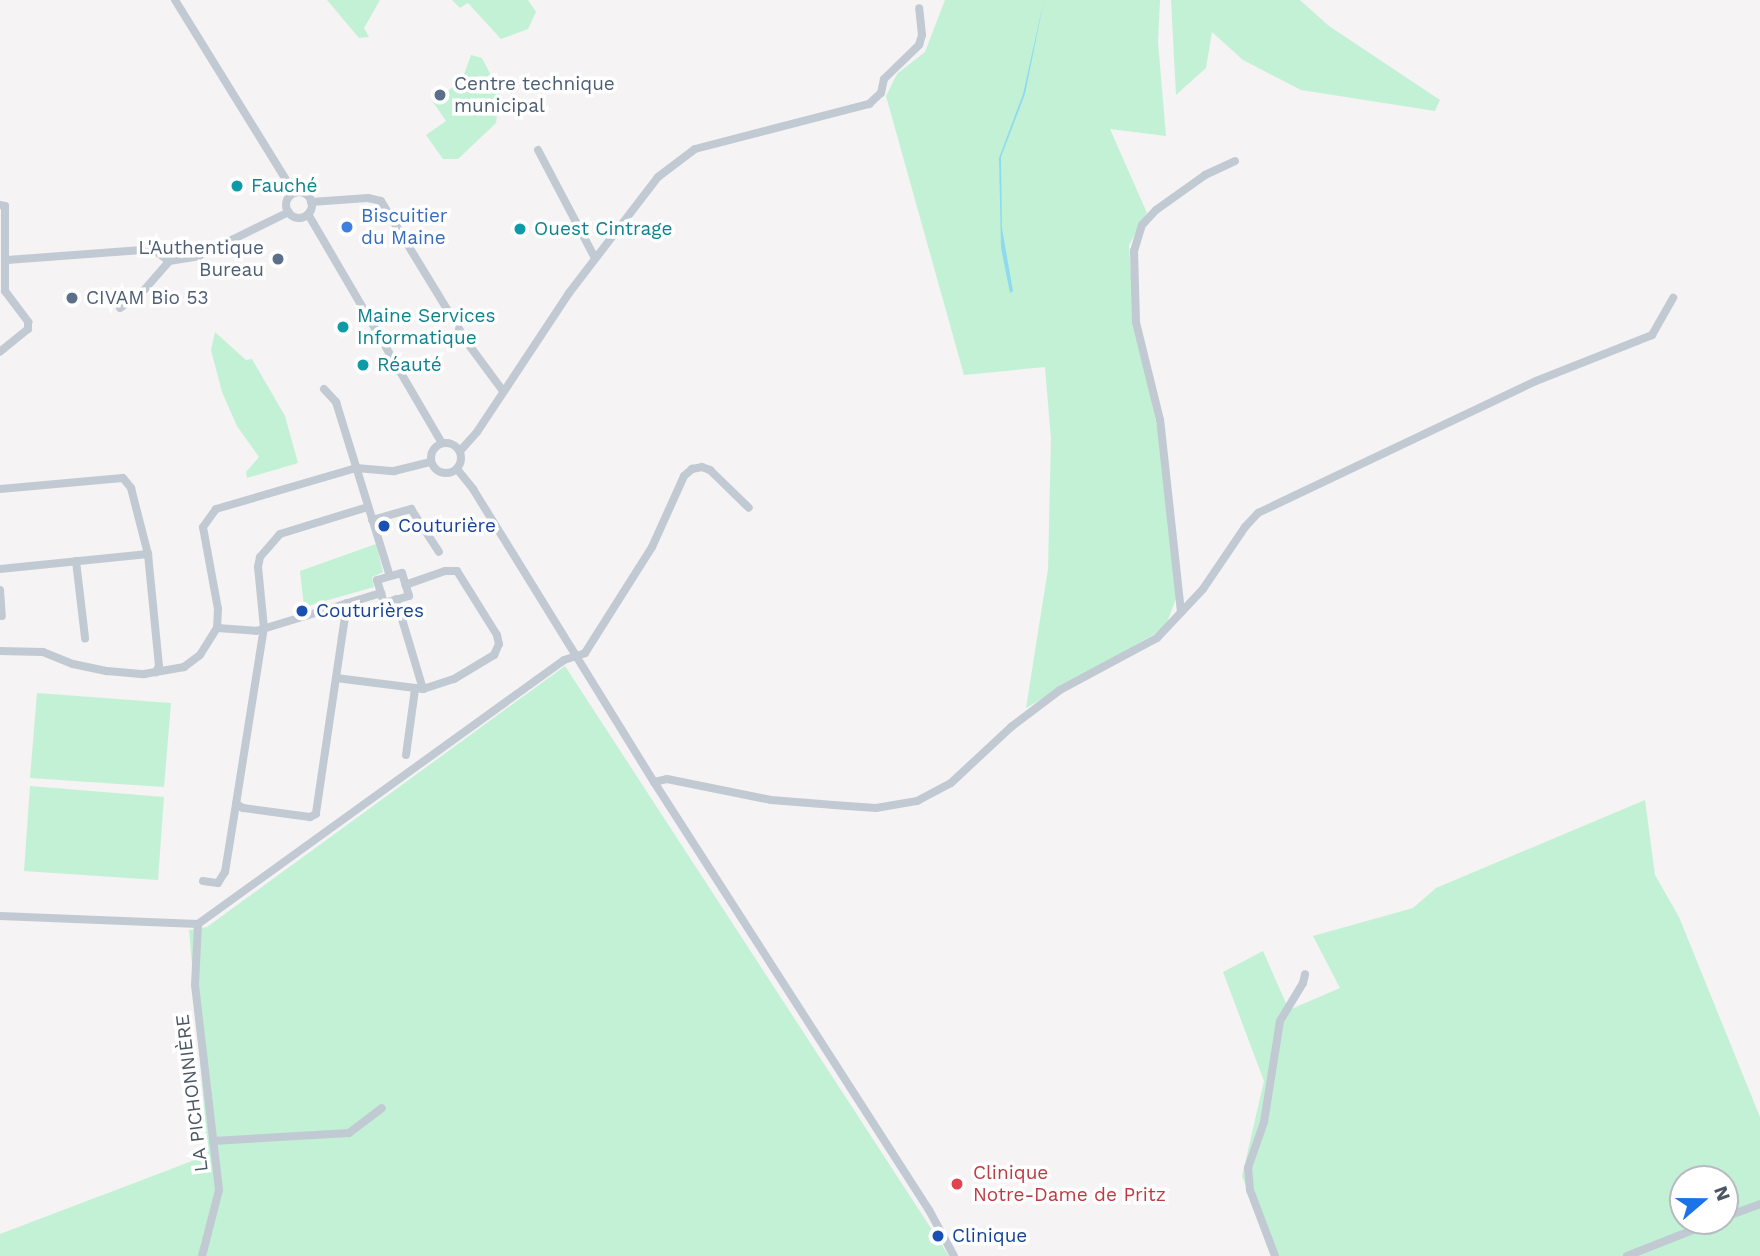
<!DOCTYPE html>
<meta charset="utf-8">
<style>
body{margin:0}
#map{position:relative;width:1760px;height:1256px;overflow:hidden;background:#f5f3f3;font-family:"Work Sans",sans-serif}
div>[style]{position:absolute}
.green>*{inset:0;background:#c3f1d5}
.water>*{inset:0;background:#90daee}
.minor>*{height:8px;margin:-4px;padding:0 4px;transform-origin:4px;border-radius:4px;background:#c1cad2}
.minor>.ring{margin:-4px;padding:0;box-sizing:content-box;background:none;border:8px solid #c1cad2;border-radius:50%}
.dots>*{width:19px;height:19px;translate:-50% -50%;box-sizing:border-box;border:4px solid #fff;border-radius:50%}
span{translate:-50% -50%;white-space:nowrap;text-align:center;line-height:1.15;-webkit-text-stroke:7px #fff;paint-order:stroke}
.service-label{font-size:19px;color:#4e5e75}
.left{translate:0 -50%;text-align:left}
.right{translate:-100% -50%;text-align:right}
.culture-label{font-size:19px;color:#0d838f}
.shop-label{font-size:19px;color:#366cbe}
.transit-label{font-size:19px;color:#164399}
.street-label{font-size:19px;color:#4a5661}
.health-label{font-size:19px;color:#be3a42}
.north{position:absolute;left:1669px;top:1165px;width:70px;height:70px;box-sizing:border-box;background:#fff;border:2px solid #b7bbc0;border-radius:50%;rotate:70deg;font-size:19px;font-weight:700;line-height:28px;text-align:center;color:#4a5661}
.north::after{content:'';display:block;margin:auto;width:24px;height:32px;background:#1a73e8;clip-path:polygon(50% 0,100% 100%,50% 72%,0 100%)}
</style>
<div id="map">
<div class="green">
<i style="clip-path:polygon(327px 0,380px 0,364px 28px,369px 37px,359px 38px)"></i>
<i style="clip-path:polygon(452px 0,528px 0,536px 12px,528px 29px,501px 39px,468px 3px,460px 8px)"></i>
<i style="clip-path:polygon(945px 0,1160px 0,1158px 42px,1166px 136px,1110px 129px,1147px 213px,1129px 245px,1134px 320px,1160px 440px,1177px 596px,1165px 628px,1026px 708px,1048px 569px,1051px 439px,1045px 367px,964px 375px,886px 96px,897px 74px,925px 52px)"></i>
<i style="clip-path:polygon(1171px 0,1300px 0,1329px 26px,1440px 100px,1435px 111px,1301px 90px,1243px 60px,1212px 32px,1206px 68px,1176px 95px)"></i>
<i style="clip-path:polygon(471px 55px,482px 58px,500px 93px,496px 123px,458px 159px,443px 159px,426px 135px,446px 121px,431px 99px,433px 88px,448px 91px,462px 80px)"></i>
<i style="clip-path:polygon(215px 332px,246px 360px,252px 359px,285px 416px,298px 463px,247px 478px,246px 472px,259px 457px,237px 426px,222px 392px,211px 350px)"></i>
<i style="clip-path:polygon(376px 544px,383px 572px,372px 577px,374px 587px,304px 607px,300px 571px)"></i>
<i style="clip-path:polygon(565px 666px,949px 1256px,0 1256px,0 1234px,208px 1155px,189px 930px,207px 927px)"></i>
<i style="clip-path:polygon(37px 693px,171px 703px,164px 787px,30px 778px)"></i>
<i style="clip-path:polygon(30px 786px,164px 797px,158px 880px,24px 871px)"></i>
<i style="clip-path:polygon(evenodd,1645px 800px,1655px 875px,1679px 917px,1760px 1117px,1760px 1256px,1272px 1256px,1242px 1176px,1264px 1081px,1223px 972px,1263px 951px,1289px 1010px,1340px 988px,1313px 936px,1413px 908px,1436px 888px,1645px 800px,1683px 1179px,1725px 1179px,1725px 1221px,1683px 1221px,1683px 1179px)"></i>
</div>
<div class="water">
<i style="clip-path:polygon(1044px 0,1025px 94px,1001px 157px,1002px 228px,1013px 291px,1010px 293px,1001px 248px,999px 158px,1023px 94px)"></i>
</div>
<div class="minor">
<i style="left:175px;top:0;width:227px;rotate:58.3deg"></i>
<i style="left:538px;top:150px;width:122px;rotate:62.2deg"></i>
<i class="ring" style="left:286px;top:192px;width:18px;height:18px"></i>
<i style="left:311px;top:202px;width:57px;rotate:-4deg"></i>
<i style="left:368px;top:198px;width:13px;rotate:13deg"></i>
<i style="left:381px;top:201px;width:169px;rotate:58.6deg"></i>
<i style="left:469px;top:345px;width:57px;rotate:53.5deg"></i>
<i style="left:0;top:205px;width:5px;rotate:11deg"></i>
<i style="left:5px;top:206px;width:85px;rotate:90deg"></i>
<i style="left:5px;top:291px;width:39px;rotate:53deg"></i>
<i style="left:28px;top:322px;width:7px;rotate:90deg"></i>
<i style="left:28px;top:329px;width:36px;rotate:141deg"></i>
<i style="left:308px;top:214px;width:265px;rotate:59.7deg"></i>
<i style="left:7px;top:260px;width:135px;rotate:-4.2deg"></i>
<i style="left:142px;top:250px;width:12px"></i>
<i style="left:154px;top:250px;width:19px;rotate:36deg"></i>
<i style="left:120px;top:308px;width:31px;rotate:-37deg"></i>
<i style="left:145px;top:289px;width:37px;rotate:-49deg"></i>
<i style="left:169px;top:261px;width:30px;rotate:-9deg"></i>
<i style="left:199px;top:256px;width:100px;rotate:-26.1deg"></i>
<i style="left:324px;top:389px;width:18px;rotate:47deg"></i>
<i style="left:336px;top:402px;width:182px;rotate:72.8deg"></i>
<i class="ring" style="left:431px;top:443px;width:22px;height:22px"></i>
<i style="left:460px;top:451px;width:25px;rotate:-48deg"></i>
<i style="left:477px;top:432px;width:167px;rotate:-56.5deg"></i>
<i style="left:569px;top:293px;width:146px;rotate:-52.5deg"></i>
<i style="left:658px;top:177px;width:46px;rotate:-37.1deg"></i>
<i style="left:695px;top:149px;width:180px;rotate:-14.5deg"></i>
<i style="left:869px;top:104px;width:16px;rotate:-43deg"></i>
<i style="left:881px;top:93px;width:14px;rotate:-78deg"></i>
<i style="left:884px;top:79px;width:49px;rotate:-44.2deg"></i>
<i style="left:919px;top:45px;width:10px;rotate:-73deg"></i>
<i style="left:922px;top:35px;width:27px;rotate:-96deg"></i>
<i style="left:457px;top:469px;width:26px;rotate:51deg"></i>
<i style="left:473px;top:489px;width:344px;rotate:58.3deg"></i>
<i style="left:654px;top:782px;width:509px;rotate:57.28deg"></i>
<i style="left:929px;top:1210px;width:52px;rotate:61.5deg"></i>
<i style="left:0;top:489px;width:123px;rotate:-5.1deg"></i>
<i style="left:123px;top:478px;width:13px;rotate:51deg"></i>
<i style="left:131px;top:488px;width:68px;rotate:75.6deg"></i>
<i style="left:148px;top:554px;width:113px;rotate:84.4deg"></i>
<i style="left:159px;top:666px;width:7px;rotate:117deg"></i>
<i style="left:372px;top:520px;width:41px;rotate:-15.8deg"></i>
<i style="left:411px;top:509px;width:51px;rotate:56.9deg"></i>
<i style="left:76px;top:561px;width:78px;rotate:83.3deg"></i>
<i style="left:0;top:569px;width:149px;rotate:-5.8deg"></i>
<i style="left:402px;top:573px;width:24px;rotate:73deg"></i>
<i style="left:409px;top:596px;width:26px;rotate:164deg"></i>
<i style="left:384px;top:603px;width:24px;rotate:-107deg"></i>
<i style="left:377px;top:580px;width:26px;rotate:-16deg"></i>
<i style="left:0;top:590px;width:26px;rotate:86deg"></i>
<i style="left:396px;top:599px;width:94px;rotate:73.3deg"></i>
<i style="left:347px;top:603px;width:213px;rotate:98.4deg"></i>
<i style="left:316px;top:814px;width:7px;rotate:153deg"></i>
<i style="left:310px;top:817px;width:68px;rotate:-172.3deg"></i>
<i style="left:243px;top:808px;width:8px;rotate:-150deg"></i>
<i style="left:236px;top:804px;width:178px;rotate:-81deg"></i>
<i style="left:264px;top:628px;width:61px;rotate:-95.6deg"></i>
<i style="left:258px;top:567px;width:10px;rotate:-79deg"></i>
<i style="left:260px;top:557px;width:30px;rotate:-49deg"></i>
<i style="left:280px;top:534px;width:92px;rotate:-17.1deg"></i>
<i style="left:1181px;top:612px;width:193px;rotate:-96.2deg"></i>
<i style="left:1160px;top:420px;width:101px;rotate:-103.8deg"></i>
<i style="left:1136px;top:322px;width:71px;rotate:-91.6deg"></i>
<i style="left:1134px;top:251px;width:27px;rotate:-73deg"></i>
<i style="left:1142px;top:225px;width:21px;rotate:-47deg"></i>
<i style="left:1156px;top:210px;width:60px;rotate:-35.5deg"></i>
<i style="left:1205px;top:175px;width:33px;rotate:-25deg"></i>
<i style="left:217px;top:628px;width:39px;rotate:4deg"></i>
<i style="left:256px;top:631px;width:131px;rotate:-16.9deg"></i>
<i style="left:0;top:651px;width:43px;rotate:1.3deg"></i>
<i style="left:43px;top:652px;width:32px;rotate:22deg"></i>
<i style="left:73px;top:664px;width:35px;rotate:12deg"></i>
<i style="left:107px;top:671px;width:37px;rotate:5deg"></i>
<i style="left:144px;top:674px;width:41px;rotate:-9.9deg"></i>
<i style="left:184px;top:667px;width:20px;rotate:-37deg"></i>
<i style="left:200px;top:655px;width:32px;rotate:-58deg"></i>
<i style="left:217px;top:628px;width:19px;rotate:-87deg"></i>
<i style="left:218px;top:609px;width:83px;rotate:-100.4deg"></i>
<i style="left:203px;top:527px;width:22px;rotate:-54deg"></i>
<i style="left:216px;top:509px;width:146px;rotate:-16.3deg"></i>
<i style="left:356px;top:468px;width:38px;rotate:5deg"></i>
<i style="left:394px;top:471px;width:38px;rotate:-14deg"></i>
<i style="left:336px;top:678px;width:88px;rotate:7.2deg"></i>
<i style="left:423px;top:689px;width:33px;rotate:-18deg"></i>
<i style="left:454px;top:679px;width:47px;rotate:-31deg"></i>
<i style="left:494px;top:655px;width:12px;rotate:-66deg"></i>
<i style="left:499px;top:644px;width:9px;rotate:-103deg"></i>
<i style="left:497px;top:635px;width:75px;rotate:-122deg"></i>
<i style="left:457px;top:571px;width:12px;rotate:180deg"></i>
<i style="left:445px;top:571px;width:42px;rotate:160.7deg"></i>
<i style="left:406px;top:755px;width:67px;rotate:-82.2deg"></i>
<i style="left:654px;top:782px;width:13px;rotate:-13deg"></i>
<i style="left:667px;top:779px;width:106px;rotate:11.4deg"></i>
<i style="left:771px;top:800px;width:76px;rotate:4.5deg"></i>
<i style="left:847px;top:806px;width:29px;rotate:4deg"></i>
<i style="left:876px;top:808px;width:42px;rotate:-9.7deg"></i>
<i style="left:917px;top:801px;width:38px;rotate:-28deg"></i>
<i style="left:951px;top:783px;width:82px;rotate:-43deg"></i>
<i style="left:1011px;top:727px;width:61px;rotate:-37.1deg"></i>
<i style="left:1060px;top:690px;width:110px;rotate:-28.2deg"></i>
<i style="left:1157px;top:638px;width:67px;rotate:-46.8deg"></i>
<i style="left:1203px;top:589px;width:75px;rotate:-55.9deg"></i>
<i style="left:1245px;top:527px;width:19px;rotate:-47deg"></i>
<i style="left:1258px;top:513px;width:308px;rotate:-25.4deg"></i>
<i style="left:1536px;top:381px;width:125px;rotate:-21.6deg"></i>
<i style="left:1652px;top:335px;width:43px;rotate:-60.4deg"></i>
<i style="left:203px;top:881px;width:15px;rotate:8deg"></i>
<i style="left:218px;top:883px;width:13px;rotate:-58deg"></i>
<i style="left:225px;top:872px;width:69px;rotate:-80.8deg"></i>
<i style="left:0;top:916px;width:198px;rotate:2.3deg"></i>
<i style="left:198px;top:924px;width:451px;rotate:-35.8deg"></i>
<i style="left:564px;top:660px;width:22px;rotate:-18deg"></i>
<i style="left:585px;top:653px;width:125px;rotate:-57.7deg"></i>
<i style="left:652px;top:547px;width:78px;rotate:-65.7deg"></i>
<i style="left:684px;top:476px;width:11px;rotate:-41deg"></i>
<i style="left:692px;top:469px;width:10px;rotate:-11deg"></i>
<i style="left:702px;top:467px;width:9px;rotate:21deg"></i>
<i style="left:710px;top:470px;width:54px;rotate:44.3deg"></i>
<i style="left:198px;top:924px;width:61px;rotate:92.8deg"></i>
<i style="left:195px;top:985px;width:206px;rotate:83.3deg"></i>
<i style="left:219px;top:1190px;width:68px;rotate:104.4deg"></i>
<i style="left:213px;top:1141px;width:136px;rotate:-3.4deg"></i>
<i style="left:349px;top:1133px;width:41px;rotate:-37.1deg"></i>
<i style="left:1725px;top:1217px;width:37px;rotate:-20deg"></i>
<i style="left:1275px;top:1256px;width:71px;rotate:-110.7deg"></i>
<i style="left:1250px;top:1190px;width:22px;rotate:-95deg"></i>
<i style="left:1248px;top:1168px;width:49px;rotate:-70.8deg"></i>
<i style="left:1264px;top:1122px;width:102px;rotate:-81deg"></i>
<i style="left:1280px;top:1021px;width:44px;rotate:-58.8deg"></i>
<i style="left:1303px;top:983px;width:9px;rotate:-77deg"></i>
<i style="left:1627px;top:1256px;width:96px;rotate:-21.5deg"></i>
</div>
<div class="dots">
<i style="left:440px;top:95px;background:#5c6f8a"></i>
<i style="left:237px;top:186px;background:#0f9aa8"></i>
<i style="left:347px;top:227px;background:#3f7fe0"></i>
<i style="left:520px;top:229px;background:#0f9aa8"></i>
<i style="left:278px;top:259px;background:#5c6f8a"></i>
<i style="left:72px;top:298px;background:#5c6f8a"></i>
<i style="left:343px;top:327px;background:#0f9aa8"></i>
<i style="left:363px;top:365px;background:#0f9aa8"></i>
<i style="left:384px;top:526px;background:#1a4fb4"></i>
<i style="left:302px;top:611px;background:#1a4fb4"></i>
<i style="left:957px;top:1184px;background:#e0444e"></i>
<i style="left:938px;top:1236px;background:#1a4fb4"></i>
</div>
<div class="service-label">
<span class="left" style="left:454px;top:95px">Centre technique<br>municipal</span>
<span class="right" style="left:264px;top:259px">L'Authentique<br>Bureau</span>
<span class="left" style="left:86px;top:298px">CIVAM Bio 53</span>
</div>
<div class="culture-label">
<span class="left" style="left:251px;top:186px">Fauché</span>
<span class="left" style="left:534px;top:229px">Ouest Cintrage</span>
<span class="left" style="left:357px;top:327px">Maine Services<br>Informatique</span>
<span class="left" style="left:377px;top:365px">Réauté</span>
</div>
<div class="shop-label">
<span class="left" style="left:361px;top:227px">Biscuitier<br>du Maine</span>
</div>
<div class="transit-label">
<span class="left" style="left:398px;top:526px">Couturière</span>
<span class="left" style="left:316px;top:611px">Couturières</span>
<span class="left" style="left:952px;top:1236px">Clinique</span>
</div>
<div class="street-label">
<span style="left:192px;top:1093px;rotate:-97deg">LA PICHONNIÈRE</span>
</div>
<div class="health-label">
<span class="left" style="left:973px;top:1184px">Clinique<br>Notre-Dame de Pritz</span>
</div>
<div class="north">N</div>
</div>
